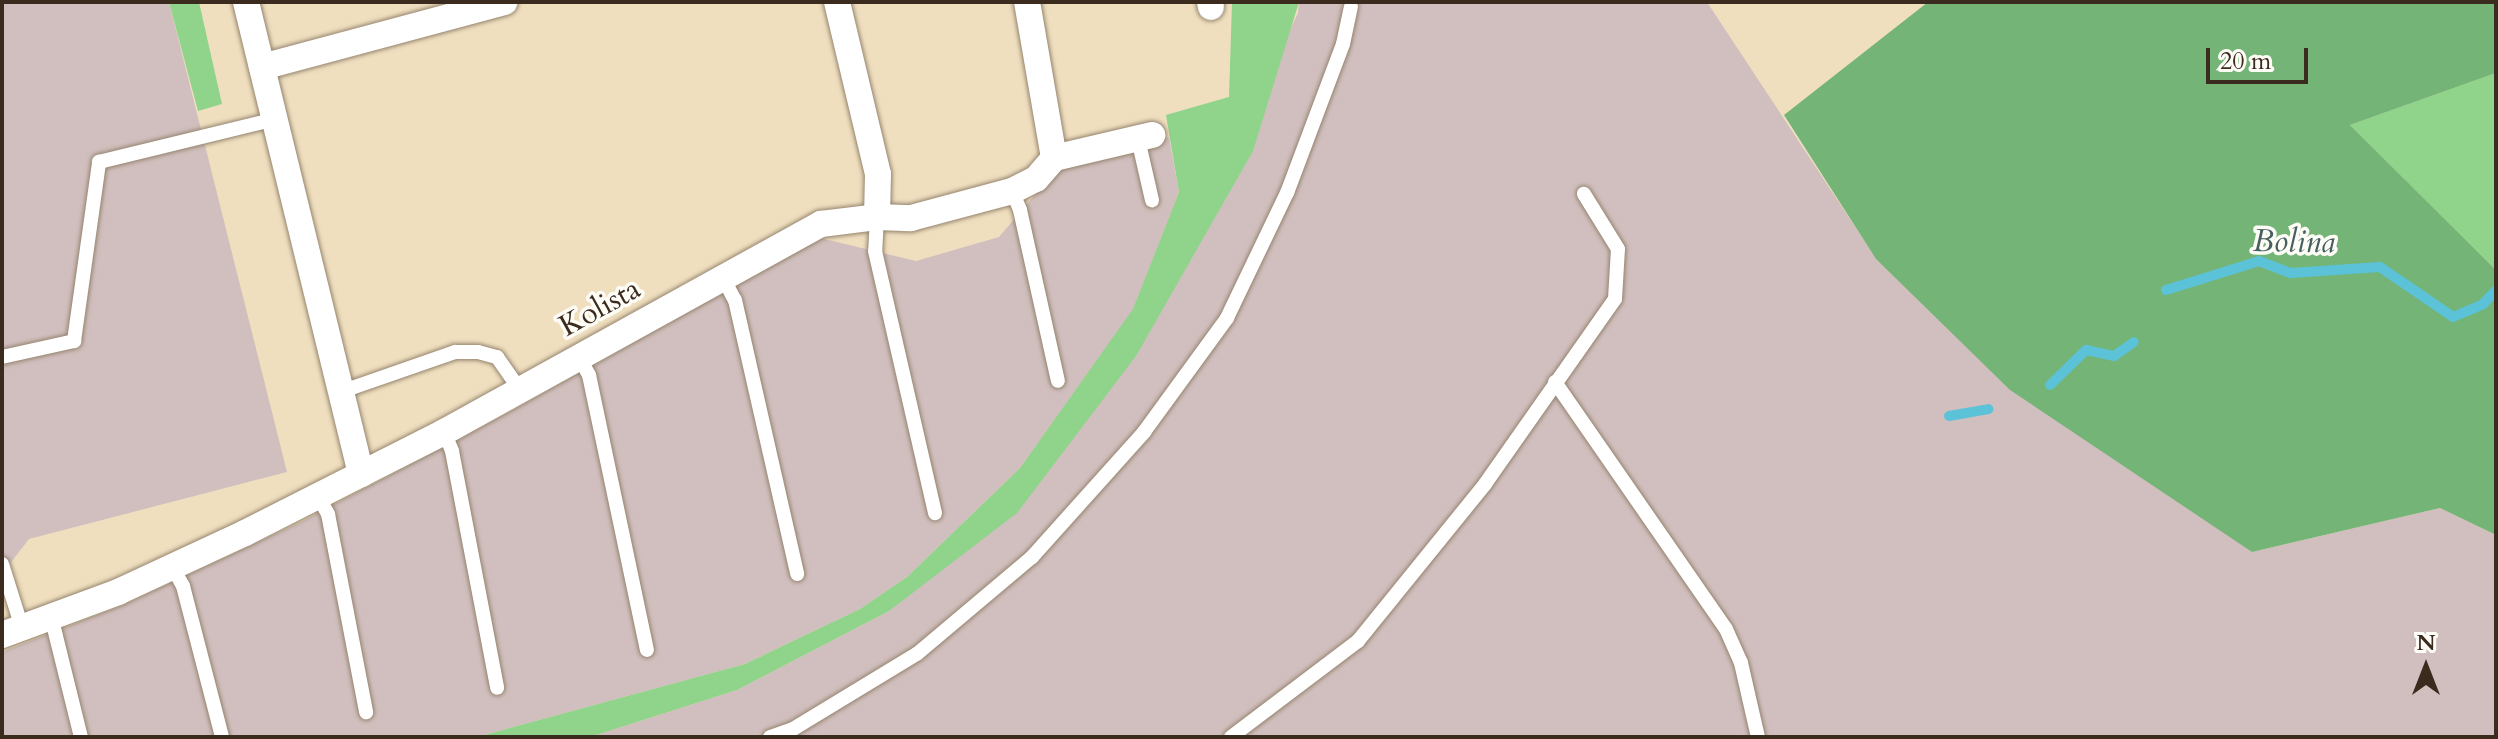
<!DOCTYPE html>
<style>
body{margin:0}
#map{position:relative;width:2498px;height:739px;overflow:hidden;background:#efdfbf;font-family:Cardo,serif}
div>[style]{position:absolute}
.industrial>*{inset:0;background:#d1bfbf}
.green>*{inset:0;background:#90d38b}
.forest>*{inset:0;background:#74b577}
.stream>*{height:10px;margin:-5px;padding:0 5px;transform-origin:5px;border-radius:5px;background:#5bc2d8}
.roads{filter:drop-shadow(0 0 2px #95846e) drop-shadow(0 0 2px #95846e)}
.service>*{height:14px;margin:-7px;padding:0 7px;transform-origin:7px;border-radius:7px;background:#fff}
.minor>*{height:26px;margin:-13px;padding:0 13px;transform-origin:13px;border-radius:13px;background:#fff}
span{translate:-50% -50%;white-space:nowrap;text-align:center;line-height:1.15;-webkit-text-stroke:7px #fdfcf7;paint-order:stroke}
.street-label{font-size:30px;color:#3b2a1e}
.water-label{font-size:32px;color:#465f5f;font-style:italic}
.frame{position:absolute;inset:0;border:4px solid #3b2a1e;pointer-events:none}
.north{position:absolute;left:2386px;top:627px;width:80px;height:80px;-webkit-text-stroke:6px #fdfcf7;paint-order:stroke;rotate:0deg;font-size:22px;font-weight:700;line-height:32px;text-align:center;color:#3b2a1e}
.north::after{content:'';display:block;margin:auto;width:28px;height:36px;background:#3b2a1e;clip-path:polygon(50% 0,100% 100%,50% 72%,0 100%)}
.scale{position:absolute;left:2206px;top:48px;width:102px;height:36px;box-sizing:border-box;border:4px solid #3b2a1e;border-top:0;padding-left:10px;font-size:24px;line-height:28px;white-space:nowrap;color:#3b2a1e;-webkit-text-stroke:6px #fdfcf7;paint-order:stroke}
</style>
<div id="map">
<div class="industrial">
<i style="clip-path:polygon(2px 2px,169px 2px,287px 472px,29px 539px,2px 574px)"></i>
<i style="clip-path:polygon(1299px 2px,1707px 2px,1877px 260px,2252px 552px,2440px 508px,2496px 535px,2496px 737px,590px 737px,737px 690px,889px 611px,1136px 356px,1298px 13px)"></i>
<i style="clip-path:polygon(1169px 137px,1179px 192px,1133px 310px,1020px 468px,907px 577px,860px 609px,745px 664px,477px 737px,2px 737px,2px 652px,123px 605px,299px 523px,502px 416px,820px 238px,916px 261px,999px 237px,1058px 168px)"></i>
</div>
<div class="green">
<i style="clip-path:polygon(169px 2px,199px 2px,222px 104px,198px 111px)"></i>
<i style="clip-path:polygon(1232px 2px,1299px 2px,1253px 151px,1136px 356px,1017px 513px,889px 611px,737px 690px,590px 737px,477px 737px,745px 664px,860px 609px,907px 577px,1020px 468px,1133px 309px,1179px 192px,1166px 115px,1229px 97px)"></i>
<i style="clip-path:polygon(2496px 73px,2496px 270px,2350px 125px)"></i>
</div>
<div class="forest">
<i style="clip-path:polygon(1928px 2px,2496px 2px,2496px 73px,2350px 125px,2496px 270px,2496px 535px,2440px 508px,2252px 552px,2010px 390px,1876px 259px,1784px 115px)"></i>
</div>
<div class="stream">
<i style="left:2166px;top:290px;width:97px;rotate:-17.3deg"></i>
<i style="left:2259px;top:261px;width:34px;rotate:21deg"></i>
<i style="left:2291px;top:273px;width:89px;rotate:-3.9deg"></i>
<i style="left:2380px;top:267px;width:88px;rotate:34.4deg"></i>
<i style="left:2453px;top:317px;width:33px;rotate:-23deg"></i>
<i style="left:2483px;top:304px;width:19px;rotate:-47deg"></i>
<i style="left:2050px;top:385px;width:50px;rotate:-44.2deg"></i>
<i style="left:2086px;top:350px;width:29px;rotate:12deg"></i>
<i style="left:2114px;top:356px;width:24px;rotate:-35deg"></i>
<i style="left:1949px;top:416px;width:40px;rotate:-10deg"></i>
</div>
<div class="roads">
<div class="service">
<i style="left:1138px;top:139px;width:63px;rotate:77.1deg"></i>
<i style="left:1012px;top:191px;width:21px;rotate:67deg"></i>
<i style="left:1020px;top:210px;width:175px;rotate:77.5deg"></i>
<i style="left:877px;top:217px;width:34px;rotate:93deg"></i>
<i style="left:875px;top:251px;width:269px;rotate:77.1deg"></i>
<i style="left:722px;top:276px;width:27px;rotate:62deg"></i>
<i style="left:735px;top:300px;width:281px;rotate:77.2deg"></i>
<i style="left:2px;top:357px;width:74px;rotate:-12.5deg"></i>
<i style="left:74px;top:341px;width:181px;rotate:-82deg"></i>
<i style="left:99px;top:162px;width:181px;rotate:-13.7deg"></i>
<i style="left:579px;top:357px;width:21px;rotate:61deg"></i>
<i style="left:589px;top:375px;width:281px;rotate:78.1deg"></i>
<i style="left:1555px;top:382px;width:300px;rotate:55.3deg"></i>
<i style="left:1726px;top:629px;width:37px;rotate:66deg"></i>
<i style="left:1741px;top:663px;width:76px;rotate:77.1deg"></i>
<i style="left:343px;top:391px;width:119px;rotate:-19.2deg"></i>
<i style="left:455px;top:352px;width:23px"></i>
<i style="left:478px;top:352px;width:20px;rotate:15deg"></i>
<i style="left:497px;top:357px;width:39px;rotate:55deg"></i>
<i style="left:444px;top:432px;width:21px;rotate:67deg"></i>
<i style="left:452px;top:451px;width:241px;rotate:79.2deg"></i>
<i style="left:318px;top:496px;width:21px;rotate:61deg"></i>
<i style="left:328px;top:514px;width:202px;rotate:79.1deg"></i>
<i style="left:2px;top:564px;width:67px;rotate:72.6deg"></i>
<i style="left:173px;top:568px;width:21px;rotate:61deg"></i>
<i style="left:183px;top:586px;width:156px;rotate:75.5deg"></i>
<i style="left:51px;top:616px;width:125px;rotate:76.1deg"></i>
<i style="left:770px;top:737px;width:24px;rotate:-19deg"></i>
<i style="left:793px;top:729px;width:146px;rotate:-31.3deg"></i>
<i style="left:918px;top:653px;width:149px;rotate:-40.1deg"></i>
<i style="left:1032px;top:557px;width:168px;rotate:-48.1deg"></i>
<i style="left:1144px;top:432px;width:141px;rotate:-53.9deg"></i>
<i style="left:1227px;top:318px;width:139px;rotate:-64.4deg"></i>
<i style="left:1287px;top:193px;width:159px;rotate:-69.4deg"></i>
<i style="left:1343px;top:44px;width:38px;rotate:-78deg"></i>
<i style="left:1231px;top:737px;width:159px;rotate:-37.1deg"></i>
<i style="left:1358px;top:641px;width:202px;rotate:-51deg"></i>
<i style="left:1485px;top:484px;width:226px;rotate:-54.9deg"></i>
<i style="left:1615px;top:299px;width:50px;rotate:-86.6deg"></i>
<i style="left:1618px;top:249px;width:65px;rotate:-121.7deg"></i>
</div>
<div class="minor">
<i style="left:246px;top:2px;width:486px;rotate:76.3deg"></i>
<i style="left:837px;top:2px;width:177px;rotate:76.6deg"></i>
<i style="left:878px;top:174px;width:43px;rotate:91.3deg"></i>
<i style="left:1210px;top:2px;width:5px;rotate:79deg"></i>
<i style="left:262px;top:67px;width:251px;rotate:-15deg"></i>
<i style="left:1054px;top:158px;width:101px;rotate:-13.2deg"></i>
<i style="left:2px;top:635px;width:124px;rotate:-20.3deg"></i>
<i style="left:118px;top:592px;width:140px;rotate:-24.9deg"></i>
<i style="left:245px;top:533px;width:223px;rotate:-26.9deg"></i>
<i style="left:444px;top:432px;width:431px;rotate:-28.9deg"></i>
<i style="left:821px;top:224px;width:56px;rotate:-7.1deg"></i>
<i style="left:877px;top:217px;width:34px;rotate:2deg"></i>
<i style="left:911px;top:218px;width:105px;rotate:-15deg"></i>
<i style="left:1012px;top:191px;width:27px;rotate:-27deg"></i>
<i style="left:1036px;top:179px;width:28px;rotate:-49deg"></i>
<i style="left:1054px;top:158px;width:158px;rotate:-99.8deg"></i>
</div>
</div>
<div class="street-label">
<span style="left:600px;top:308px;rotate:-29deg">Kolista</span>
</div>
<div class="water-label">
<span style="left:2294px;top:242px;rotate:1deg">Bolina</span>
</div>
<div class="frame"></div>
<div class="north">N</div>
<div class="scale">20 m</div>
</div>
